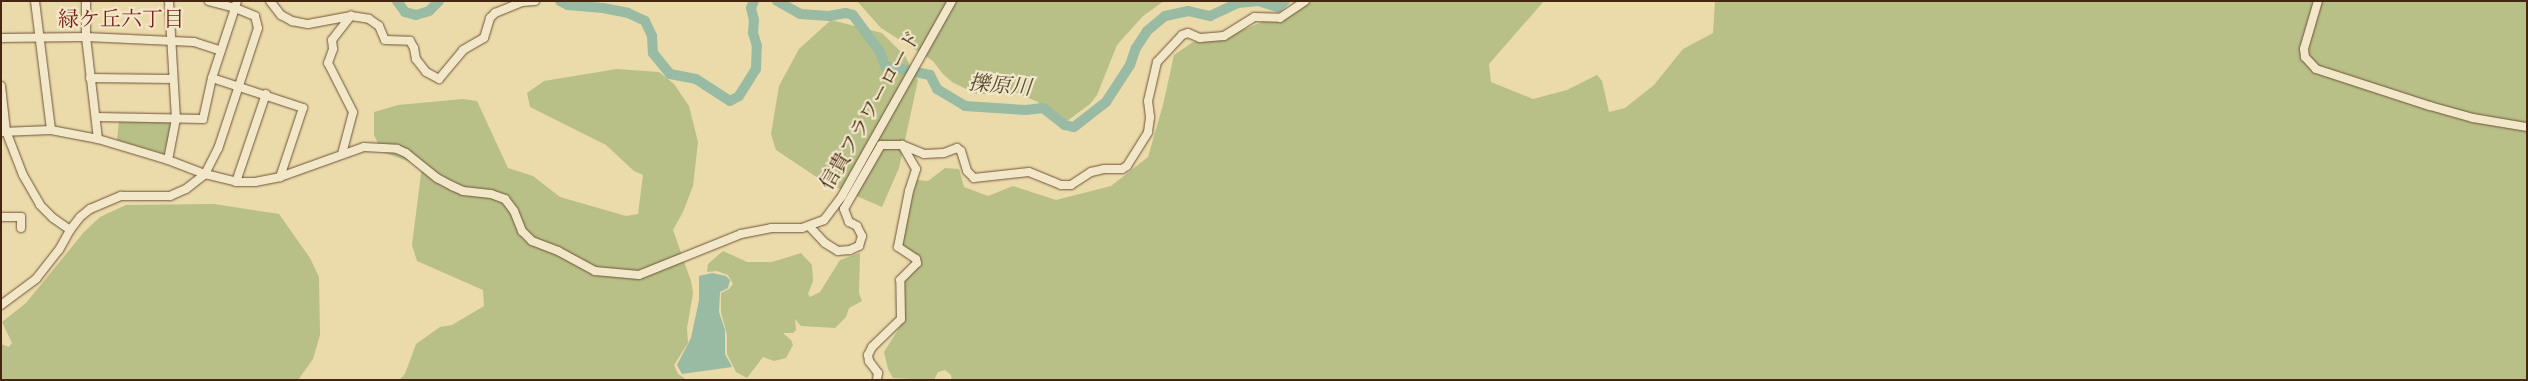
<!DOCTYPE html>
<meta charset="utf-8">
<style>
body{margin:0}
#map{position:relative;width:2528px;height:381px;overflow:hidden;background:#ebdaaa;font-family:"Libre Bodoni","Noto Serif JP",serif}
div>[style]{position:absolute}
.green>*{inset:0;background:#b8bf87}
.water>*{inset:0;background:#99bba3}
.river>*{height:10px;margin:-5px;padding:0 5px;transform-origin:5px;border-radius:5px;background:#99bba3}
.roads{filter:drop-shadow(0 0 1px #6e5337) drop-shadow(0 0 1px #6e5337)}
.minor>*{height:8px;margin:-4px;padding:0 4px;transform-origin:4px;border-radius:4px;background:#f2e7c8}
span{translate:-50% -50%;white-space:nowrap;text-align:center;line-height:1.15;-webkit-text-stroke:4.5px #f2e7c8;paint-order:stroke}
.street-label{font-size:20px;color:#442611}
.neighbourhood-label{font-size:21px;color:#7a1f14}
.water-label{font-size:21px;color:#594b36;font-style:italic}
.frame{position:absolute;inset:0;border:2px solid #442611;pointer-events:none}
</style>
<div id="map">
<div class="green">
<i style="clip-path:polygon(857px 1px,1164px 1px,1143px 16px,1117px 45px,1097px 95px,1090px 104px,1063px 124px,1048px 116px,1038px 102px,1017px 93px,976px 94px,952px 82px,943px 74px,933px 61px,881px 28px)"></i>
<i style="clip-path:polygon(1307px 1px,1544px 1px,1489px 64px,1491px 82px,1533px 99px,1567px 90px,1597px 75px,1602px 81px,1609px 112px,1625px 108px,1654px 85px,1683px 49px,1713px 33px,1715px 1px,2527px 1px,2527px 380px,952px 380px,951px 375px,945px 370px,938px 372px,934px 380px,893px 378px,888px 369px,884px 352px,903px 322px,901px 285px,920px 264px,899px 244px,917px 180px,928px 181px,945px 168px,959px 169px,964px 187px,988px 196px,1013px 186px,1056px 200px,1111px 186px,1148px 157px,1163px 105px,1174px 55px,1193px 42px,1221px 39px,1303px 5px)"></i>
<i style="clip-path:polygon(831px 20px,882px 33px,905px 56px,918px 80px,899px 168px,882px 207px,824px 182px,776px 150px,771px 134px,779px 86px,799px 49px)"></i>
<i style="clip-path:polygon(617px 69px,659px 72px,674px 84px,689px 106px,698px 142px,693px 186px,683px 212px,673px 230px,691px 281px,693px 293px,687px 328px,688px 343px,674px 365px,678px 374px,687px 380px,399px 380px,405px 374px,416px 344px,440px 327px,452px 325px,484px 306px,483px 290px,417px 261px,412px 245px,422px 166px,382px 152px,374px 135px,374px 112px,398px 105px,463px 99px,477px 101px,508px 168px,533px 176px,560px 197px,626px 216px,638px 214px,643px 175px,634px 171px,606px 145px,530px 107px,527px 93px,544px 81px)"></i>
<i style="clip-path:polygon(119px 120px,168px 122px,172px 128px,164px 154px,117px 140px)"></i>
<i style="clip-path:polygon(214px 204px,279px 214px,310px 258px,319px 277px,320px 335px,313px 359px,298px 380px,1px 380px,1px 344px,9px 347px,12px 343px,2px 322px,26px 303px,84px 232px,100px 217px,126px 205px)"></i>
<i style="clip-path:polygon(723px 251px,747px 262px,772px 262px,801px 253px,812px 265px,813px 281px,808px 294px,810px 297px,820px 292px,840px 260px,860px 253px,859px 293px,862px 301px,849px 308px,846px 317px,835px 328px,801px 326px,795px 319px,796px 330px,793px 333px,783px 333px,791px 340px,793px 345px,786px 358px,774px 361px,763px 357px,747px 378px,736px 372px,727px 354px,727px 335px,721px 312px,721px 293px,729px 289px,733px 284px,728px 275px,717px 271px,707px 272px,708px 264px)"></i>
</div>
<div class="water">
<i style="clip-path:polygon(712px 273px,726px 276px,730px 280px,728px 288px,720px 292px,719px 312px,725px 330px,725px 354px,732px 367px,682px 374px,677px 365px,691px 338px,699px 300px,699px 276px)"></i>
</div>
<div class="river">
<i style="left:397px;top:1px;width:14px;rotate:54deg"></i>
<i style="left:405px;top:12px;width:11px;rotate:15deg"></i>
<i style="left:416px;top:15px;width:14px;rotate:-17deg"></i>
<i style="left:429px;top:11px;width:14px;rotate:-45deg"></i>
<i style="left:560px;top:1px;width:9px;rotate:27deg"></i>
<i style="left:568px;top:5px;width:35px;rotate:5deg"></i>
<i style="left:603px;top:8px;width:25px;rotate:11deg"></i>
<i style="left:628px;top:13px;width:19px;rotate:25deg"></i>
<i style="left:645px;top:21px;width:17px;rotate:65deg"></i>
<i style="left:652px;top:36px;width:17px;rotate:87deg"></i>
<i style="left:653px;top:53px;width:27px;rotate:51deg"></i>
<i style="left:670px;top:74px;width:26px;rotate:11deg"></i>
<i style="left:696px;top:79px;width:40px;rotate:32.9deg"></i>
<i style="left:730px;top:101px;width:10px;rotate:-29deg"></i>
<i style="left:739px;top:96px;width:32px;rotate:-58deg"></i>
<i style="left:756px;top:69px;width:23px;rotate:-88deg"></i>
<i style="left:757px;top:46px;width:14px;rotate:-107deg"></i>
<i style="left:753px;top:33px;width:13px;rotate:-86deg"></i>
<i style="left:754px;top:20px;width:12px;rotate:-104deg"></i>
<i style="left:751px;top:8px;width:8px;rotate:-67deg"></i>
<i style="left:777px;top:1px;width:26px;rotate:29deg"></i>
<i style="left:800px;top:14px;width:29px;rotate:4deg"></i>
<i style="left:829px;top:16px;width:17px;rotate:-10deg"></i>
<i style="left:846px;top:13px;width:7px;rotate:16deg"></i>
<i style="left:853px;top:15px;width:46px;rotate:53.9deg"></i>
<i style="left:880px;top:52px;width:15px;rotate:70deg"></i>
<i style="left:885px;top:66px;width:46px;rotate:11.3deg"></i>
<i style="left:930px;top:75px;width:16px;rotate:63deg"></i>
<i style="left:937px;top:89px;width:33px;rotate:31deg"></i>
<i style="left:965px;top:106px;width:61px;rotate:3.8deg"></i>
<i style="left:1026px;top:110px;width:17px;rotate:-7deg"></i>
<i style="left:1043px;top:108px;width:28px;rotate:38deg"></i>
<i style="left:1065px;top:125px;width:9px;rotate:13deg"></i>
<i style="left:1074px;top:127px;width:41px;rotate:-38deg"></i>
<i style="left:1106px;top:102px;width:44px;rotate:-57deg"></i>
<i style="left:1130px;top:65px;width:18px;rotate:-71deg"></i>
<i style="left:1136px;top:48px;width:20px;rotate:-57deg"></i>
<i style="left:1147px;top:31px;width:23px;rotate:-40deg"></i>
<i style="left:1165px;top:16px;width:24px;rotate:-12deg"></i>
<i style="left:1188px;top:11px;width:23px;rotate:13deg"></i>
<i style="left:1210px;top:16px;width:31px;rotate:-25deg"></i>
<i style="left:1238px;top:3px;width:20px;rotate:-6deg"></i>
<i style="left:1258px;top:1px;width:21px;rotate:17deg"></i>
<i style="left:1278px;top:7px;width:9px;rotate:-41deg"></i>
</div>
<div class="roads">
<div class="minor">
<i style="left:35px;top:1px;width:130px;rotate:82.9deg"></i>
<i style="left:86px;top:1px;width:36px;rotate:90deg"></i>
<i style="left:86px;top:37px;width:103px;rotate:83.3deg"></i>
<i style="left:270px;top:1px;width:18px;rotate:52deg"></i>
<i style="left:281px;top:15px;width:13px;rotate:29deg"></i>
<i style="left:292px;top:21px;width:16px;rotate:11deg"></i>
<i style="left:308px;top:24px;width:44px;rotate:-10.5deg"></i>
<i style="left:351px;top:16px;width:18px;rotate:9deg"></i>
<i style="left:369px;top:19px;width:12px;rotate:35deg"></i>
<i style="left:379px;top:26px;width:15px;rotate:67deg"></i>
<i style="left:385px;top:40px;width:25px;rotate:2deg"></i>
<i style="left:410px;top:41px;width:8px;rotate:60deg"></i>
<i style="left:414px;top:48px;width:11px;rotate:80deg"></i>
<i style="left:416px;top:59px;width:16px;rotate:52deg"></i>
<i style="left:426px;top:72px;width:15px;rotate:28deg"></i>
<i style="left:439px;top:79px;width:38px;rotate:-50deg"></i>
<i style="left:463px;top:50px;width:24px;rotate:-30deg"></i>
<i style="left:484px;top:38px;width:21px;rotate:-73deg"></i>
<i style="left:490px;top:18px;width:7px;rotate:-45deg"></i>
<i style="left:495px;top:13px;width:29px;rotate:-22deg"></i>
<i style="left:522px;top:2px;width:13px;rotate:-4deg"></i>
<i style="left:2318px;top:1px;width:50px;rotate:106.3deg"></i>
<i style="left:2304px;top:49px;width:8px;rotate:83deg"></i>
<i style="left:2305px;top:57px;width:16px;rotate:47deg"></i>
<i style="left:2316px;top:69px;width:120px;rotate:18deg"></i>
<i style="left:2430px;top:106px;width:45px;rotate:15.6deg"></i>
<i style="left:2473px;top:118px;width:55px;rotate:9.5deg"></i>
<i style="left:1px;top:38px;width:85px;rotate:-0.7deg"></i>
<i style="left:86px;top:37px;width:108px;rotate:2.7deg"></i>
<i style="left:194px;top:42px;width:28px;rotate:18deg"></i>
<i style="left:90px;top:78px;width:83px;rotate:0.7deg"></i>
<i style="left:212px;top:78px;width:96px;rotate:18.2deg"></i>
<i style="left:303px;top:108px;width:73px;rotate:108.4deg"></i>
<i style="left:1px;top:86px;width:45px;rotate:83.7deg"></i>
<i style="left:6px;top:131px;width:47px;rotate:68.9deg"></i>
<i style="left:23px;top:175px;width:34px;rotate:60deg"></i>
<i style="left:40px;top:205px;width:18px;rotate:45deg"></i>
<i style="left:53px;top:218px;width:21px;rotate:35deg"></i>
<i style="left:96px;top:117px;width:107px;rotate:1.1deg"></i>
<i style="left:203px;top:119px;width:42px;rotate:-77.6deg"></i>
<i style="left:212px;top:78px;width:74px;rotate:-71.8deg"></i>
<i style="left:235px;top:8px;width:27px;rotate:-165deg"></i>
<i style="left:1px;top:132px;width:50px;rotate:-2.3deg"></i>
<i style="left:51px;top:130px;width:48px;rotate:10.8deg"></i>
<i style="left:98px;top:139px;width:73px;rotate:16.7deg"></i>
<i style="left:168px;top:160px;width:40px;rotate:21deg"></i>
<i style="left:205px;top:174px;width:32px;rotate:14deg"></i>
<i style="left:236px;top:182px;width:19px"></i>
<i style="left:255px;top:182px;width:25px;rotate:-11deg"></i>
<i style="left:280px;top:177px;width:89px;rotate:-19.7deg"></i>
<i style="left:364px;top:147px;width:33px;rotate:3deg"></i>
<i style="left:397px;top:149px;width:10px;rotate:24deg"></i>
<i style="left:406px;top:153px;width:40px;rotate:39deg"></i>
<i style="left:437px;top:178px;width:17px;rotate:28deg"></i>
<i style="left:452px;top:186px;width:12px;rotate:24deg"></i>
<i style="left:463px;top:191px;width:28px;rotate:6deg"></i>
<i style="left:491px;top:194px;width:15px;rotate:20deg"></i>
<i style="left:505px;top:199px;width:15px;rotate:53deg"></i>
<i style="left:514px;top:211px;width:22px;rotate:68deg"></i>
<i style="left:522px;top:231px;width:14px;rotate:45deg"></i>
<i style="left:532px;top:241px;width:28px;rotate:21deg"></i>
<i style="left:558px;top:251px;width:42px;rotate:28.4deg"></i>
<i style="left:595px;top:271px;width:44px;rotate:5.2deg"></i>
<i style="left:639px;top:275px;width:110px;rotate:-21.9deg"></i>
<i style="left:741px;top:234px;width:31px;rotate:-11deg"></i>
<i style="left:771px;top:228px;width:31px"></i>
<i style="left:802px;top:228px;width:23px;rotate:-20deg"></i>
<i style="left:824px;top:220px;width:30px;rotate:-53deg"></i>
<i style="left:842px;top:196px;width:224px;rotate:-60.6deg"></i>
<i style="left:342px;top:154px;width:43px;rotate:-75.3deg"></i>
<i style="left:353px;top:112px;width:55px;rotate:-117deg"></i>
<i style="left:328px;top:63px;width:15px;rotate:-70deg"></i>
<i style="left:333px;top:49px;width:9px;rotate:-96deg"></i>
<i style="left:332px;top:40px;width:31px;rotate:-52deg"></i>
<i style="left:168px;top:160px;width:42px;rotate:-79deg"></i>
<i style="left:176px;top:119px;width:118px;rotate:-93.4deg"></i>
<i style="left:236px;top:182px;width:93px;rotate:-71.2deg"></i>
<i style="left:1px;top:217px;width:20px"></i>
<i style="left:21px;top:217px;width:11px;rotate:90deg"></i>
<i style="left:809px;top:226px;width:23px;rotate:47deg"></i>
<i style="left:825px;top:243px;width:15px;rotate:32deg"></i>
<i style="left:838px;top:251px;width:12px;rotate:-5deg"></i>
<i style="left:850px;top:250px;width:10px;rotate:-24deg"></i>
<i style="left:859px;top:246px;width:10px;rotate:-73deg"></i>
<i style="left:862px;top:236px;width:11px;rotate:-117deg"></i>
<i style="left:857px;top:226px;width:9px;rotate:-153deg"></i>
<i style="left:849px;top:222px;width:14px;rotate:-111deg"></i>
<i style="left:844px;top:209px;width:74px;rotate:-60deg"></i>
<i style="left:881px;top:145px;width:21px"></i>
<i style="left:902px;top:145px;width:24px;rotate:22deg"></i>
<i style="left:924px;top:154px;width:20px;rotate:-3deg"></i>
<i style="left:944px;top:153px;width:14px;rotate:-21deg"></i>
<i style="left:957px;top:148px;width:5px;rotate:37deg"></i>
<i style="left:961px;top:151px;width:21px;rotate:73deg"></i>
<i style="left:967px;top:171px;width:10px;rotate:45deg"></i>
<i style="left:974px;top:178px;width:55px;rotate:-6.2deg"></i>
<i style="left:1029px;top:172px;width:35px;rotate:22deg"></i>
<i style="left:1061px;top:185px;width:10px"></i>
<i style="left:1071px;top:185px;width:24px;rotate:-33deg"></i>
<i style="left:1091px;top:172px;width:13px;rotate:-13deg"></i>
<i style="left:1104px;top:169px;width:18px"></i>
<i style="left:1122px;top:169px;width:6px;rotate:-31deg"></i>
<i style="left:1127px;top:166px;width:40px;rotate:-58deg"></i>
<i style="left:1148px;top:132px;width:15px;rotate:-82deg"></i>
<i style="left:1150px;top:117px;width:16px;rotate:-97deg"></i>
<i style="left:1148px;top:101px;width:40px;rotate:-77deg"></i>
<i style="left:1157px;top:62px;width:37px;rotate:-47deg"></i>
<i style="left:1182px;top:35px;width:6px;rotate:-18deg"></i>
<i style="left:1188px;top:33px;width:13px;rotate:23deg"></i>
<i style="left:1200px;top:38px;width:24px;rotate:-5deg"></i>
<i style="left:1224px;top:36px;width:36px;rotate:-32deg"></i>
<i style="left:1255px;top:17px;width:25px;rotate:2deg"></i>
<i style="left:1280px;top:18px;width:30px;rotate:-34deg"></i>
<i style="left:1px;top:305px;width:44px;rotate:-36.6deg"></i>
<i style="left:36px;top:279px;width:37px;rotate:-52deg"></i>
<i style="left:59px;top:250px;width:23px;rotate:-61deg"></i>
<i style="left:70px;top:230px;width:16px;rotate:-52deg"></i>
<i style="left:80px;top:217px;width:13px;rotate:-39deg"></i>
<i style="left:90px;top:209px;width:34px;rotate:-23deg"></i>
<i style="left:121px;top:196px;width:49px"></i>
<i style="left:170px;top:196px;width:17px;rotate:-24deg"></i>
<i style="left:186px;top:189px;width:24px;rotate:-38deg"></i>
<i style="left:205px;top:174px;width:28px;rotate:-63deg"></i>
<i style="left:218px;top:149px;width:127px;rotate:-71.7deg"></i>
<i style="left:258px;top:28px;width:12px;rotate:-104deg"></i>
<i style="left:255px;top:16px;width:22px;rotate:-158deg"></i>
<i style="left:235px;top:8px;width:7px;rotate:-74deg"></i>
<i style="left:877px;top:380px;width:7px;rotate:-82deg"></i>
<i style="left:878px;top:373px;width:15px;rotate:-127deg"></i>
<i style="left:869px;top:361px;width:6px;rotate:-99deg"></i>
<i style="left:868px;top:355px;width:9px;rotate:-63deg"></i>
<i style="left:872px;top:347px;width:40px;rotate:-44deg"></i>
<i style="left:901px;top:319px;width:39px;rotate:-91deg"></i>
<i style="left:900px;top:280px;width:24px;rotate:-45deg"></i>
<i style="left:917px;top:263px;width:4px;rotate:-104deg"></i>
<i style="left:916px;top:259px;width:22px;rotate:-146deg"></i>
<i style="left:898px;top:247px;width:57px;rotate:-78.9deg"></i>
<i style="left:909px;top:191px;width:23px;rotate:-72deg"></i>
<i style="left:916px;top:169px;width:28px;rotate:-120deg"></i>
</div>
</div>
<div class="street-label">
<span style="left:871px;top:111px;rotate:-60deg">信貴フラワーロード</span>
</div>
<div class="neighbourhood-label">
<span style="left:121px;top:20px">緑ケ丘六丁目</span>
</div>
<div class="water-label">
<span style="left:1000px;top:86px;rotate:5deg">擽原川</span>
</div>
<div class="frame"></div>
</div>
